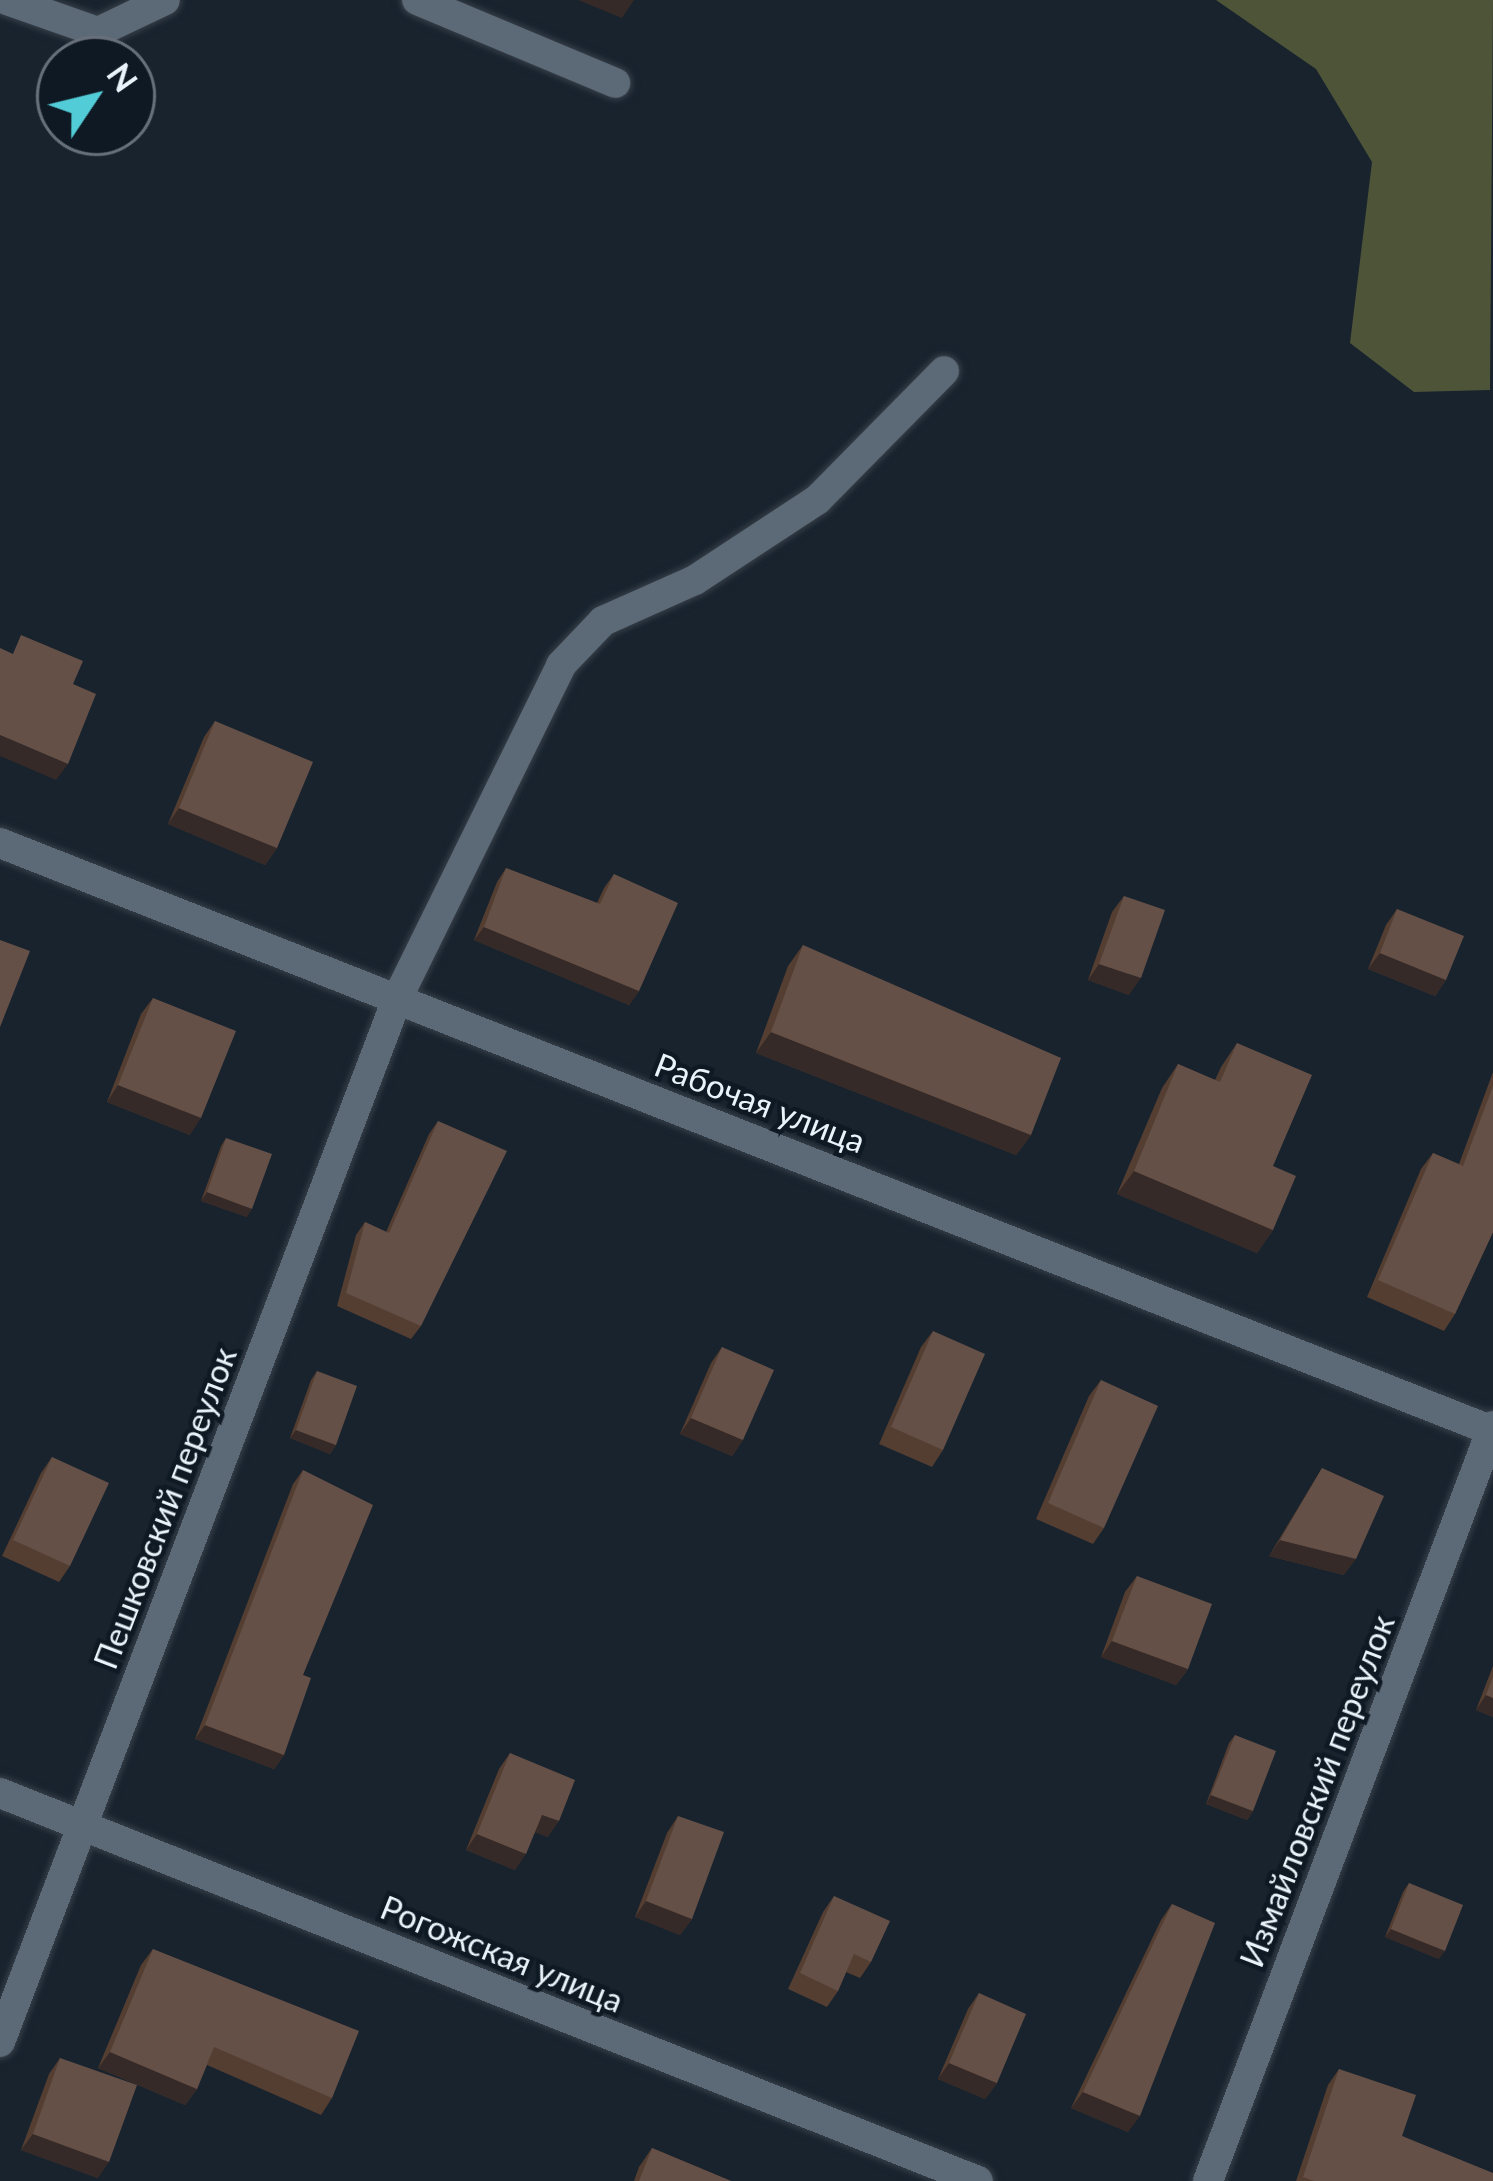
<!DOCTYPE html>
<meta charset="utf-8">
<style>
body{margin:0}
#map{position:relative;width:1493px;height:2181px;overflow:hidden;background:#18232e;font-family:Lato,sans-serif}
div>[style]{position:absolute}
.forest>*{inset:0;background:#4e5438}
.roads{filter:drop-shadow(0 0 3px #373f48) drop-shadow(0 0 3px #373f48)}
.lane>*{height:30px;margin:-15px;padding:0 15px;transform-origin:15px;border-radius:15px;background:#5c6976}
.street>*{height:30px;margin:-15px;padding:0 15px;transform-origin:15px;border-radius:15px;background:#5c6976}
.secondary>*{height:30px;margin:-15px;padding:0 15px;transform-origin:15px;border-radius:15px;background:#5c6976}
.wall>*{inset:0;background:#543d31}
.shaded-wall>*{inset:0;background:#352a27}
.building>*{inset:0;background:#655047}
span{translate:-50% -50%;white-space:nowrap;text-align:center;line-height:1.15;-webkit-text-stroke:9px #0f1924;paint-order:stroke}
.street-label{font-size:33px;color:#ebf3fa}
.north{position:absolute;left:36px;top:36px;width:120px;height:120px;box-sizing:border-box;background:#0f1924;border:3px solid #67707a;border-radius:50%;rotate:55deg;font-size:33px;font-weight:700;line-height:48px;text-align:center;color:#ebf3fa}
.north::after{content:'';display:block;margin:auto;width:42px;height:54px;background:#52ccd6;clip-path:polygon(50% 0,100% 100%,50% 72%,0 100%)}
</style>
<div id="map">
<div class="forest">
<i style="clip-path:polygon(1216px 0,1493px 0,1490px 390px,1414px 392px,1350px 343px,1372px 162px,1316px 69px)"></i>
</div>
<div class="roads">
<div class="lane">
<i style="left:7px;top:0;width:96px;rotate:19.4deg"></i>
<i style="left:98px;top:32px;width:74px;rotate:-25.5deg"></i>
<i style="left:417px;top:0;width:215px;rotate:22.7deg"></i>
<i style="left:397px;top:999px;width:372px;rotate:-63.8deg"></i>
<i style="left:561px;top:665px;width:61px;rotate:-46.3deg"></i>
<i style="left:603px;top:621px;width:101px;rotate:-24deg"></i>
<i style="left:695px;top:580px;width:146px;rotate:-33.3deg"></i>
<i style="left:817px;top:500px;width:181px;rotate:-45.4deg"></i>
</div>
<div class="street">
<i style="left:0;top:1793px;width:1052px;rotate:21.64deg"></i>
<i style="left:0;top:2042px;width:1116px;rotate:-69.16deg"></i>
<i style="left:1208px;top:2181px;width:807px;rotate:-69.32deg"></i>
</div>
<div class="secondary">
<i style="left:0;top:843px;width:1605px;rotate:21.5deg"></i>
</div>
</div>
<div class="wall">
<i style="clip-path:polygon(215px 721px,277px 848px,265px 865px,168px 824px,204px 737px)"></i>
<i style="clip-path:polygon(506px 868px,597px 903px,604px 888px,614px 874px,639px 991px,629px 1005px,474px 940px,497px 882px)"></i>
<i style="clip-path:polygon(1124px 896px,1129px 995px,1088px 980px,1112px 912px)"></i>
<i style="clip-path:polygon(1397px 909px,1446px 980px,1435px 996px,1368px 969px,1386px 925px)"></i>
<i style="clip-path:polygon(803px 945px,1031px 1135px,1016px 1155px,756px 1053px,788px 966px)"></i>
<i style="clip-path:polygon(153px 998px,190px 1135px,107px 1102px,141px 1014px)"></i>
<i style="clip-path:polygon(1237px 1043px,1273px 1166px,1273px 1230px,1257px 1253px,1117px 1194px,1162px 1088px,1178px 1064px,1215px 1080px,1221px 1067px)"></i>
<i style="clip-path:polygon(1493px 1072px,1493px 1232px,1455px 1314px,1444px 1331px,1367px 1297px,1421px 1169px,1433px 1153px,1459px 1164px)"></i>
<i style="clip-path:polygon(438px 1121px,421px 1326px,411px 1339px,337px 1306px,356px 1235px,365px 1222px,386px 1232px,429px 1134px)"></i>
<i style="clip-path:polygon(226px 1138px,247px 1217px,201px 1201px,221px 1146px)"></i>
<i style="clip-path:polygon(933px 1331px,943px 1450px,932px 1467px,879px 1444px,921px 1347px)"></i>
<i style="clip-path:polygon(722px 1347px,743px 1440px,732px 1456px,680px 1434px,711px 1363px)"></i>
<i style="clip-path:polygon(317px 1371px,336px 1445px,330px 1454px,290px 1438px,311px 1380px)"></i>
<i style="clip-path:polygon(1101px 1380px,1104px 1528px,1093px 1544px,1036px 1519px,1089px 1396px)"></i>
<i style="clip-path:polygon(52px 1457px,70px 1566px,59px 1582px,2px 1556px,41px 1473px)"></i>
<i style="clip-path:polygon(1322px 1468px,1344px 1575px,1269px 1556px)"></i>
<i style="clip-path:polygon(303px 1470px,284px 1755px,274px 1769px,195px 1739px,293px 1484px)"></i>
<i style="clip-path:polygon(1137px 1576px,1188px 1669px,1176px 1685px,1101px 1657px,1125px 1592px)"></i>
<i style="clip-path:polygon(1493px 1666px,1493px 1717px,1476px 1710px)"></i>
<i style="clip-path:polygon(1235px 1735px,1253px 1811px,1247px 1820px,1206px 1804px,1229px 1743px)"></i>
<i style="clip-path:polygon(510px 1753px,548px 1837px,535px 1832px,515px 1870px,466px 1850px,499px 1769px)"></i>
<i style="clip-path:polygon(678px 1816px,692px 1919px,680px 1935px,635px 1917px,667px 1833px)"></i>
<i style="clip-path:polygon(1409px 1883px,1439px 1959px,1385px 1937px,1403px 1892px)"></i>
<i style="clip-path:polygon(834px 1896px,871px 1962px,860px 1978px,846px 1972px,838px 1991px,827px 2007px,788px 1989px,823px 1912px)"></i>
<i style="clip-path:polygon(1172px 1904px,1128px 2132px,1071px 2108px,1161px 1920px)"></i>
<i style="clip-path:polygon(153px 1949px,332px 2098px,321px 2115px,207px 2065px,197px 2089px,185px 2105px,98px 2068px,141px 1965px)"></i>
<i style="clip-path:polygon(979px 1993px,997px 2083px,985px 2099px,938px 2079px,968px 2009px)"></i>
<i style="clip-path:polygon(60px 2058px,98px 2178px,21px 2150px,49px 2074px)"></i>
<i style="clip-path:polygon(1339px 2069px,1402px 2136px,1493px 2181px,1296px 2181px,1328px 2085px)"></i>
<i style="clip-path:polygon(652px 2148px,731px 2181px,634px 2181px,639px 2167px)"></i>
</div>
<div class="shaded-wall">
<i style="clip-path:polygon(578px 0,634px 0,622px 18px)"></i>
<i style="clip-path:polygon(0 735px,68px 764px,56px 780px,0 756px)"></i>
<i style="clip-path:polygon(179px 808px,277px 848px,265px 865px,168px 824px)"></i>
<i style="clip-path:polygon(484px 927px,639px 991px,629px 1005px,474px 940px)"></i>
<i style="clip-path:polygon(1380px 953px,1446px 980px,1435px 996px,1368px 969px)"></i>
<i style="clip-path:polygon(1099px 964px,1141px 978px,1129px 995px,1088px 980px)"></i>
<i style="clip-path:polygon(771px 1032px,1031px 1135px,1016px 1155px,756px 1053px)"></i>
<i style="clip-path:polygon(118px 1085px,201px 1118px,190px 1135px,107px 1102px)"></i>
<i style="clip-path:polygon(1134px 1171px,1273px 1230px,1257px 1253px,1117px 1194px)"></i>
<i style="clip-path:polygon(207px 1192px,252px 1209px,247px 1217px,201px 1201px)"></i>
<i style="clip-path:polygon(691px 1418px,743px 1440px,732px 1456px,680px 1434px)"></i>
<i style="clip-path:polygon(296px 1430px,336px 1445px,330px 1454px,290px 1438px)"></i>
<i style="clip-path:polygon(1280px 1540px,1356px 1559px,1344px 1575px,1269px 1556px)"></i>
<i style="clip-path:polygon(1112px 1641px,1188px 1669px,1176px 1685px,1101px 1657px)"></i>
<i style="clip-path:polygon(1486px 1695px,1493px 1698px,1493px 1717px,1476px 1710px)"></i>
<i style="clip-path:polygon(205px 1725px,284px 1755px,274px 1769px,195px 1739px)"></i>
<i style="clip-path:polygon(1211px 1795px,1253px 1811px,1247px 1820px,1206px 1804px)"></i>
<i style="clip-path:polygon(542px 1815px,559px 1821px,548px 1837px,531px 1831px)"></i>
<i style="clip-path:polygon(477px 1834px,526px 1854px,515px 1870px,466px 1850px)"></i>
<i style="clip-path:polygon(646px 1901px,692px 1919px,680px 1935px,635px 1917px)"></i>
<i style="clip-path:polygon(1391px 1929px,1445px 1951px,1439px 1959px,1385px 1937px)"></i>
<i style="clip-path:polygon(110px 2052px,197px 2089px,185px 2105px,98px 2068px)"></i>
<i style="clip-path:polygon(949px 2063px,997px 2083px,985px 2099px,938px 2079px)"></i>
<i style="clip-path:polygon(1083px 2092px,1140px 2116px,1128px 2132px,1071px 2108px)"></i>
<i style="clip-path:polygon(33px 2134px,109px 2162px,98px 2178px,21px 2150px)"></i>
</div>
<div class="building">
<i style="clip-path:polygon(21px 635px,83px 661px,73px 684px,96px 694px,68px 764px,0 735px,0 648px,13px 654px)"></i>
<i style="clip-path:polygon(215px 721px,313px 762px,277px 848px,179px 808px)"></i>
<i style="clip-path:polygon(506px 868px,600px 904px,614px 874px,678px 903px,639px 991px,484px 927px)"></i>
<i style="clip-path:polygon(1124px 896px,1165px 910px,1141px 978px,1099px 964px)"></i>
<i style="clip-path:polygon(1397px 909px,1464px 936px,1446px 980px,1380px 953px)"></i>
<i style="clip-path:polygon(0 940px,30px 951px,0 1027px)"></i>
<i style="clip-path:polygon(803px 945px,1061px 1058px,1031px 1135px,771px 1032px)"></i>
<i style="clip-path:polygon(153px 998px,236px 1031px,201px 1118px,118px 1085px)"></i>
<i style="clip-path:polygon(1237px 1043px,1312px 1075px,1273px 1166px,1296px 1176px,1273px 1230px,1134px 1171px,1178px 1064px,1220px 1082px)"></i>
<i style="clip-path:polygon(1493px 1086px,1493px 1232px,1455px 1314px,1378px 1280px,1433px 1153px,1463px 1166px)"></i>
<i style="clip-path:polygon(438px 1121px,507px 1151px,421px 1326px,346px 1293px,365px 1222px,389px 1233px)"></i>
<i style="clip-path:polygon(226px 1138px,272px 1154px,252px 1209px,207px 1192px)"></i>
<i style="clip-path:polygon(933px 1331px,985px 1354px,943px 1450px,891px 1427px)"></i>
<i style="clip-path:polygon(722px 1347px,774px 1370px,743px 1440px,691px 1418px)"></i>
<i style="clip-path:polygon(317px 1371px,357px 1386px,336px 1445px,296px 1430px)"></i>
<i style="clip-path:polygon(1101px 1380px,1158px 1406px,1104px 1528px,1048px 1503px)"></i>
<i style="clip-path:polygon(52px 1457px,109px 1483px,70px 1566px,13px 1540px)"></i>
<i style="clip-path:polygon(1322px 1468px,1384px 1496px,1356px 1559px,1280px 1540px)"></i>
<i style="clip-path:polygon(303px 1470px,373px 1505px,303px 1675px,311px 1678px,284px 1755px,205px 1725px)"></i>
<i style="clip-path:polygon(1137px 1576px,1212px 1604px,1188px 1669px,1112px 1641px)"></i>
<i style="clip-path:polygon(1493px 1677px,1493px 1698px,1486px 1695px)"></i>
<i style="clip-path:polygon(1235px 1735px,1276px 1751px,1253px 1811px,1211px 1795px)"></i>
<i style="clip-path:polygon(510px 1753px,575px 1780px,559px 1821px,542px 1815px,526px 1854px,477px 1834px)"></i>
<i style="clip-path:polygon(678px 1816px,724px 1832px,692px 1919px,646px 1901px)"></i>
<i style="clip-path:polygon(1409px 1883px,1463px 1905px,1445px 1951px,1391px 1929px)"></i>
<i style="clip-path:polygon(834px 1896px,890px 1921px,871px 1962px,854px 1954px,838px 1991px,800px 1973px)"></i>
<i style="clip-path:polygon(1172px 1904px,1215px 1923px,1140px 2116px,1083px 2092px)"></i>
<i style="clip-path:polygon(153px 1949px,359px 2031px,332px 2098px,214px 2047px,197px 2089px,110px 2052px)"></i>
<i style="clip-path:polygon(979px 1993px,1026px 2014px,997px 2083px,949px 2063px)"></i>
<i style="clip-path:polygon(60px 2058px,137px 2085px,109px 2162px,33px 2134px)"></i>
<i style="clip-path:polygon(1339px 2069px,1416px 2095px,1402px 2136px,1493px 2173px,1493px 2181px,1314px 2181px,1303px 2177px)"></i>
<i style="clip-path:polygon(652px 2148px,731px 2181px,639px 2181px)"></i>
</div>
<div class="street-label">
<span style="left:760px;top:1103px;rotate:21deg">Рабочая улица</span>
<span style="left:165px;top:1508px;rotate:-69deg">Пешковский переулок</span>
<span style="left:1317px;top:1791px;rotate:-69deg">Измайловский переулок</span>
<span style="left:502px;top:1954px;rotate:22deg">Рогожская улица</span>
</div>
<div class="north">N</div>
</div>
